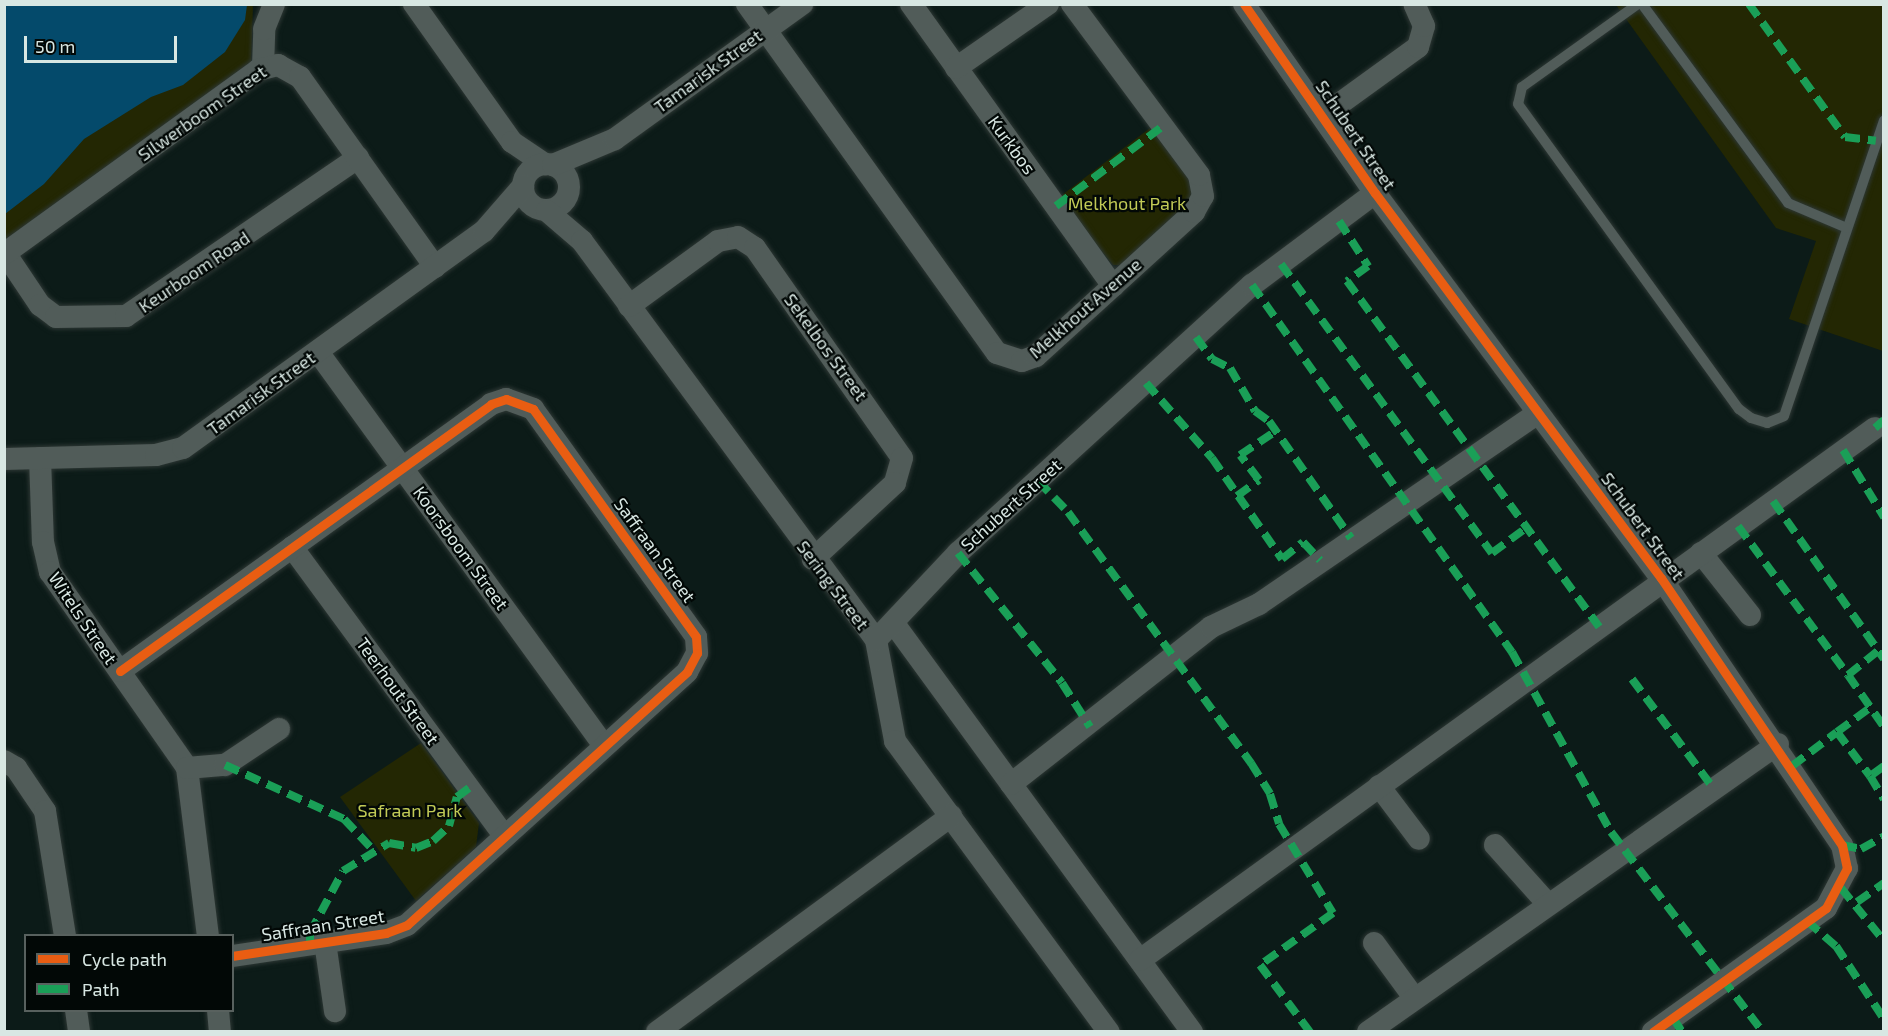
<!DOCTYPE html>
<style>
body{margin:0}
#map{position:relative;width:1888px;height:1036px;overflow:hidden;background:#0c1b18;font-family:"Exo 2",sans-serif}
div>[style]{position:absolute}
.green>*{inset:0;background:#232703}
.water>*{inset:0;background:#044a6b}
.roads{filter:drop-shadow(0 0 2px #2d3734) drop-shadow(0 0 2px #2d3734)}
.lane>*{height:10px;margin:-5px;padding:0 5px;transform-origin:5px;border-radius:5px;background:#515c59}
.street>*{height:22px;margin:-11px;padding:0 11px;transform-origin:11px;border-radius:11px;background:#515c59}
.street>.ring{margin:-11px;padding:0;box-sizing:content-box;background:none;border:22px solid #515c59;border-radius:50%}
.quiet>*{height:8px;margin-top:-4px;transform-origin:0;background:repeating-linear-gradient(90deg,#1a9f57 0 15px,transparent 0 23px)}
.cycleway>*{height:9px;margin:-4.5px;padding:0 4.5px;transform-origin:4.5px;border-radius:4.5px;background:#e95d12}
span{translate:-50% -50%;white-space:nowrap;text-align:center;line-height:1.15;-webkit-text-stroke:4.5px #020806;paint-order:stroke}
.street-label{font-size:18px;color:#d8e7e3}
.park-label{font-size:18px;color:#c1ca56}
.frame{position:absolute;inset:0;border:6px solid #d8e7e3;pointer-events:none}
.legend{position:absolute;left:24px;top:934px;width:210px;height:78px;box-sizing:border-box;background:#020806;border:2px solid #58615e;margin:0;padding:8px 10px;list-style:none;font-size:18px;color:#d8e7e3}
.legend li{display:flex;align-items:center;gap:12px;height:30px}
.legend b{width:30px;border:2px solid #58615e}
.scale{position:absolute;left:24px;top:36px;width:153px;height:27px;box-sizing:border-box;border:3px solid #d8e7e3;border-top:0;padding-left:8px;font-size:18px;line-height:21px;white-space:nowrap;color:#d8e7e3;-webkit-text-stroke:4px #020806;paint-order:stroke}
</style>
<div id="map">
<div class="green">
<i style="clip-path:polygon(5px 5px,253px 5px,251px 67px,5px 245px)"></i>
<i style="clip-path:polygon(1616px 5px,1883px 5px,1883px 351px,1789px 319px,1816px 241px,1776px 228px)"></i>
<i style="clip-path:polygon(1150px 128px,1193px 178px,1195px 199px,1120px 265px,1113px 265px,1058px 198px)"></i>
<i style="clip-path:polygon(421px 743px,479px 823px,476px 847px,416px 901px,340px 797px)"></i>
</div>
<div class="water">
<i style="clip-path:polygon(5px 4px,247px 4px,247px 5px,245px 20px,225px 52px,183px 85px,151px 97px,84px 139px,44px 184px,5px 214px)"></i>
</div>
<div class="roads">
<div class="lane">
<i style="left:1638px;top:4px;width:143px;rotate:144.4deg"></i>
<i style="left:1522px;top:87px;width:17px;rotate:103deg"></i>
<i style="left:1518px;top:104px;width:377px;rotate:54.1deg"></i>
<i style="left:1739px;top:409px;width:15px;rotate:37deg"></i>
<i style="left:1751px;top:418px;width:17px;rotate:17deg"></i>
<i style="left:1767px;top:423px;width:18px;rotate:-22deg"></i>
<i style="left:1784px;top:416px;width:312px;rotate:-71.3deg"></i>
<i style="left:1642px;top:4px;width:247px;rotate:53.7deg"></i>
<i style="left:1788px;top:203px;width:64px;rotate:23deg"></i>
</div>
<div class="street">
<i style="left:414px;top:4px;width:169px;rotate:54.6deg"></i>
<i style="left:512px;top:142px;width:40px;rotate:34deg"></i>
<i style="left:747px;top:4px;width:429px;rotate:54.4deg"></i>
<i style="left:997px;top:353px;width:26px;rotate:18deg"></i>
<i style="left:1022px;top:361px;width:15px;rotate:-20deg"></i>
<i style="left:1036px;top:356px;width:104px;rotate:-42.3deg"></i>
<i style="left:1113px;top:286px;width:110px;rotate:-42.4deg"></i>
<i style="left:1194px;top:212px;width:18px;rotate:-61deg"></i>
<i style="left:1203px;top:196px;width:21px;rotate:-101deg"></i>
<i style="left:1199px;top:175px;width:213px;rotate:-126.6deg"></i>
<i style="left:911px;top:4px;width:347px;rotate:54.4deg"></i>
<i style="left:1244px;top:4px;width:230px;rotate:55.3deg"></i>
<i style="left:1375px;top:193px;width:480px;rotate:53.4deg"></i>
<i style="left:1661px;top:578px;width:323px;rotate:55.9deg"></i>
<i style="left:1842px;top:845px;width:24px;rotate:78deg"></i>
<i style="left:1847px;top:868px;width:45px;rotate:117.7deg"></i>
<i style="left:1826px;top:908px;width:213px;rotate:144.4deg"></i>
<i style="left:263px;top:67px;width:38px;rotate:-88deg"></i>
<i style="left:264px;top:29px;width:27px;rotate:-68deg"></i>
<i style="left:956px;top:68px;width:112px;rotate:-34.8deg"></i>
<i style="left:1324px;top:115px;width:116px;rotate:-35.9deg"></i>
<i style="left:1418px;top:47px;width:22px;rotate:-74deg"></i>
<i style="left:1424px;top:26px;width:24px;rotate:-114deg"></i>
<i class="ring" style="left:523px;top:164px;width:24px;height:24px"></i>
<i style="left:553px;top:165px;width:67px;rotate:-22.8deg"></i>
<i style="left:615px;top:139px;width:231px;rotate:-35.8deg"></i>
<i style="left:547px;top:211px;width:46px;rotate:40.6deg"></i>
<i style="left:582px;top:241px;width:496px;rotate:53.6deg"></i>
<i style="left:876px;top:640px;width:103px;rotate:79.3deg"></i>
<i style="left:895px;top:741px;width:361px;rotate:53.7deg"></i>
<i style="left:5px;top:253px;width:63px;rotate:56.1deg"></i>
<i style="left:40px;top:305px;width:20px;rotate:37deg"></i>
<i style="left:56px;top:317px;width:70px;rotate:-0.8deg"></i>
<i style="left:126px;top:316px;width:281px;rotate:-34.3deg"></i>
<i style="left:4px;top:254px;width:314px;rotate:-35.9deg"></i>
<i style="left:258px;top:70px;width:21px;rotate:-14deg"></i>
<i style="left:278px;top:65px;width:25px;rotate:29deg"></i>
<i style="left:300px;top:77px;width:233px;rotate:54.6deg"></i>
<i style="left:629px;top:306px;width:110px;rotate:-36.1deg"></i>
<i style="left:718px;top:241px;width:20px;rotate:-11deg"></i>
<i style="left:738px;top:237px;width:20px;rotate:33deg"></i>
<i style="left:755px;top:248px;width:256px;rotate:55deg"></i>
<i style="left:902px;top:458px;width:26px;rotate:106deg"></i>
<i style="left:895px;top:483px;width:112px;rotate:137.2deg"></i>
<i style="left:318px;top:352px;width:486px;rotate:54deg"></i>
<i style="left:40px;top:458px;width:84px;rotate:88deg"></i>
<i style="left:43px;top:542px;width:31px;rotate:77deg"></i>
<i style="left:50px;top:572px;width:239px;rotate:55deg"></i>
<i style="left:187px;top:768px;width:169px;rotate:82.9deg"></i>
<i style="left:4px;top:459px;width:152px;rotate:-1.5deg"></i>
<i style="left:156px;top:455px;width:28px;rotate:-15deg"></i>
<i style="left:183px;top:448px;width:371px;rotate:-35.8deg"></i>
<i style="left:484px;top:231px;width:60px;rotate:-49.1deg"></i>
<i style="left:292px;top:547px;width:358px;rotate:53.7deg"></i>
<i style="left:1701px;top:553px;width:79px;rotate:51.7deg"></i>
<i style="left:895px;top:625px;width:504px;rotate:53.88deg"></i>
<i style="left:876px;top:640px;width:120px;rotate:-46.7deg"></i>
<i style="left:958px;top:553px;width:398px;rotate:-42.4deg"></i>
<i style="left:1252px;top:285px;width:154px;rotate:-36.8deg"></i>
<i style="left:120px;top:671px;width:457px;rotate:-35.7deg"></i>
<i style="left:491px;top:404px;width:16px;rotate:-18deg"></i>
<i style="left:506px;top:399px;width:29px;rotate:20deg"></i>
<i style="left:533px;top:409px;width:280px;rotate:54.4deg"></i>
<i style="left:696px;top:637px;width:16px;rotate:86deg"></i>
<i style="left:697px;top:653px;width:21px;rotate:118deg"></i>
<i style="left:687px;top:672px;width:377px;rotate:137.9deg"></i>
<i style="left:407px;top:925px;width:22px;rotate:159deg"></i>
<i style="left:386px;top:933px;width:156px;rotate:171.5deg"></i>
<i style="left:4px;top:761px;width:14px;rotate:30deg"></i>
<i style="left:16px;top:768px;width:52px;rotate:56deg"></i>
<i style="left:45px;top:811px;width:127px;rotate:80.9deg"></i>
<i style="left:187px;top:768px;width:38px;rotate:-5deg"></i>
<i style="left:225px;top:765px;width:65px;rotate:-33.7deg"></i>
<i style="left:1011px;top:784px;width:254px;rotate:-38.1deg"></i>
<i style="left:1211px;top:627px;width:53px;rotate:-25.6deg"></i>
<i style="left:1259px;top:604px;width:338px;rotate:-34.4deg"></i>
<i style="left:1379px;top:786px;width:66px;rotate:53deg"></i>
<i style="left:1495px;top:845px;width:79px;rotate:48.1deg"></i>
<i style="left:325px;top:942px;width:70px;rotate:81.8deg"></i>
<i style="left:1374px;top:943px;width:66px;rotate:53.7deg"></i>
<i style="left:1140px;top:960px;width:907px;rotate:-35.9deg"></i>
<i style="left:76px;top:1010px;width:22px;rotate:82deg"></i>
<i style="left:218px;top:1010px;width:22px;rotate:85deg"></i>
<i style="left:657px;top:1032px;width:365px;rotate:-36.3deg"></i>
<i style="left:1368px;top:1032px;width:501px;rotate:-35.09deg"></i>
</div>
</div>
<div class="quiet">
<i style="left:1749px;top:4px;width:164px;rotate:54.2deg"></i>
<i style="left:1845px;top:137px;width:31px;rotate:7deg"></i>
<i style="left:1056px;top:206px;width:134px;rotate:-36.8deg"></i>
<i style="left:1339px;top:221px;width:54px;rotate:57.2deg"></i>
<i style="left:1368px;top:266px;width:26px;rotate:144deg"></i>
<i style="left:1347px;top:281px;width:428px;rotate:53.9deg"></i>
<i style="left:1281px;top:264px;width:358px;rotate:53.9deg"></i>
<i style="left:1492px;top:553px;width:42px;rotate:-36.3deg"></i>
<i style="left:1252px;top:285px;width:450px;rotate:54.7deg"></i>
<i style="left:1512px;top:652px;width:205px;rotate:61.2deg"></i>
<i style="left:1611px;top:832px;width:251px;rotate:52.8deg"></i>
<i style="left:1196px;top:337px;width:27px;rotate:54deg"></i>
<i style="left:1212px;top:359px;width:20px;rotate:27deg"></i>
<i style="left:1230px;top:368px;width:50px;rotate:59.8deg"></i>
<i style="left:1255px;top:411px;width:17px;rotate:36deg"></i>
<i style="left:1269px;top:421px;width:143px;rotate:55deg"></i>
<i style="left:1146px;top:383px;width:100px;rotate:48.7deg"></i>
<i style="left:1212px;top:458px;width:123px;rotate:55.3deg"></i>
<i style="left:1282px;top:559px;width:27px;rotate:-39deg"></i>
<i style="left:1303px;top:542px;width:25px;rotate:47deg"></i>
<i style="left:1875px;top:428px;width:12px;rotate:-42deg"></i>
<i style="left:1843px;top:450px;width:79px;rotate:58.5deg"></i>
<i style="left:1038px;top:481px;width:43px;rotate:45.9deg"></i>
<i style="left:1068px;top:512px;width:311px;rotate:53.9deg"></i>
<i style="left:1251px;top:763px;width:36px;rotate:58deg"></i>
<i style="left:1270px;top:794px;width:31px;rotate:73deg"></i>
<i style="left:1279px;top:824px;width:104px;rotate:58.8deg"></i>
<i style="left:1333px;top:913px;width:90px;rotate:144.5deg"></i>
<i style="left:1260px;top:965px;width:84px;rotate:53.3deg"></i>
<i style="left:1237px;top:496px;width:27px;rotate:-36deg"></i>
<i style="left:1259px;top:480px;width:31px;rotate:-127deg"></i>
<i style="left:1240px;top:455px;width:43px;rotate:-33.7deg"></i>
<i style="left:1773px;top:501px;width:193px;rotate:54.9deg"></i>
<i style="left:1738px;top:526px;width:185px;rotate:53.6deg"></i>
<i style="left:1848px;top:675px;width:46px;rotate:-38.9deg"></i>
<i style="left:958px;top:553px;width:166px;rotate:51.3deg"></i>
<i style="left:1062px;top:683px;width:52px;rotate:57.5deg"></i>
<i style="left:1848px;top:675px;width:63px;rotate:55.3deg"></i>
<i style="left:1632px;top:679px;width:137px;rotate:53.3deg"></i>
<i style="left:1837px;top:732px;width:42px;rotate:-36.3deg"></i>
<i style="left:225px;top:765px;width:131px;rotate:24.4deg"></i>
<i style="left:344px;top:819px;width:44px;rotate:46.8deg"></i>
<i style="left:1792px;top:766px;width:56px;rotate:-37.1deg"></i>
<i style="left:1837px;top:732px;width:55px;rotate:53.1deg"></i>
<i style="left:1884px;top:766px;width:17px;rotate:144deg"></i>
<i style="left:1870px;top:776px;width:27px;rotate:59deg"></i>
<i style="left:1842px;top:845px;width:19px;rotate:12deg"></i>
<i style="left:1861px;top:849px;width:26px;rotate:-29deg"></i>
<i style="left:1841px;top:888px;width:68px;rotate:50.9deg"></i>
<i style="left:1857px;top:902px;width:33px;rotate:-35deg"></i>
<i style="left:1807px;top:921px;width:38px;rotate:41deg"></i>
<i style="left:1836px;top:946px;width:87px;rotate:56.7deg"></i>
<i style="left:310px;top:945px;width:12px;rotate:-90deg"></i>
<i style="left:310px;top:933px;width:70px;rotate:-62deg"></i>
<i style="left:343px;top:871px;width:54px;rotate:-31.3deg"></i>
<i style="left:389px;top:843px;width:27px;rotate:10deg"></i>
<i style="left:416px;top:848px;width:18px;rotate:-22deg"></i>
<i style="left:433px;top:841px;width:22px;rotate:-43deg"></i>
<i style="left:449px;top:826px;width:30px;rotate:-75deg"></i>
<i style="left:457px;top:797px;width:15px;rotate:-37deg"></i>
<i style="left:1673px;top:1018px;width:17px;rotate:57deg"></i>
</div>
<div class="cycleway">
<i style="left:1244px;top:4px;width:230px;rotate:55.3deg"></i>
<i style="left:1375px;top:193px;width:480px;rotate:53.4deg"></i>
<i style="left:1661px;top:578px;width:323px;rotate:55.9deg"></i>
<i style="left:1842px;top:845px;width:24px;rotate:78deg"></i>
<i style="left:1847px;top:868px;width:45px;rotate:117.7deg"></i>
<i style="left:1826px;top:908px;width:213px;rotate:144.4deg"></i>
<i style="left:120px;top:671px;width:457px;rotate:-35.7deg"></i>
<i style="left:491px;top:404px;width:16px;rotate:-18deg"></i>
<i style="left:506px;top:399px;width:29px;rotate:20deg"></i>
<i style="left:533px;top:409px;width:280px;rotate:54.4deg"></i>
<i style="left:696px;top:637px;width:16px;rotate:86deg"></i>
<i style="left:697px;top:653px;width:21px;rotate:118deg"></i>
<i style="left:687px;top:672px;width:377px;rotate:137.9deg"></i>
<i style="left:407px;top:925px;width:22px;rotate:159deg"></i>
<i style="left:386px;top:933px;width:156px;rotate:171.5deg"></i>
</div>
<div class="street-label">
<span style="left:708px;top:71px;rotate:-36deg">Tamarisk Street</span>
<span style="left:202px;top:113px;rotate:-35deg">Silwerboom Street</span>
<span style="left:1356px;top:135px;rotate:56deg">Schubert Street</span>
<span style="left:1012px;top:145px;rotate:54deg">Kurkbos</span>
<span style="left:194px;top:272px;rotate:-34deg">Keurboom Road</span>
<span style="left:1085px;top:308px;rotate:-41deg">Melkhout Avenue</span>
<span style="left:826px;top:347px;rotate:54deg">Sekelbos Street</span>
<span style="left:261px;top:393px;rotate:-36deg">Tamarisk Street</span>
<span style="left:1011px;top:505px;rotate:-42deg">Schubert Street</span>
<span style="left:1643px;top:526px;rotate:54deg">Schubert Street</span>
<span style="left:461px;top:548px;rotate:54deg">Koorsboom Street</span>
<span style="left:655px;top:550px;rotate:54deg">Saffraan Street</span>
<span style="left:833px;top:585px;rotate:53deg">Sering Street</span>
<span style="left:83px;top:618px;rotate:56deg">Witels Street</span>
<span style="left:398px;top:691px;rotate:54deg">Teerhout Street</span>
<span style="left:323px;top:925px;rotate:-9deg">Saffraan Street</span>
</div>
<div class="park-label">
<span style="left:1127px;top:203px">Melkhout Park</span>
<span style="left:410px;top:810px">Safraan Park</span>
</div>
<div class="frame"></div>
<ul class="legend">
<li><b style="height:8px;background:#e95d12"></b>Cycle path</li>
<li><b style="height:8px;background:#1a9f57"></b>Path</li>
</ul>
<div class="scale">50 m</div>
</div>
